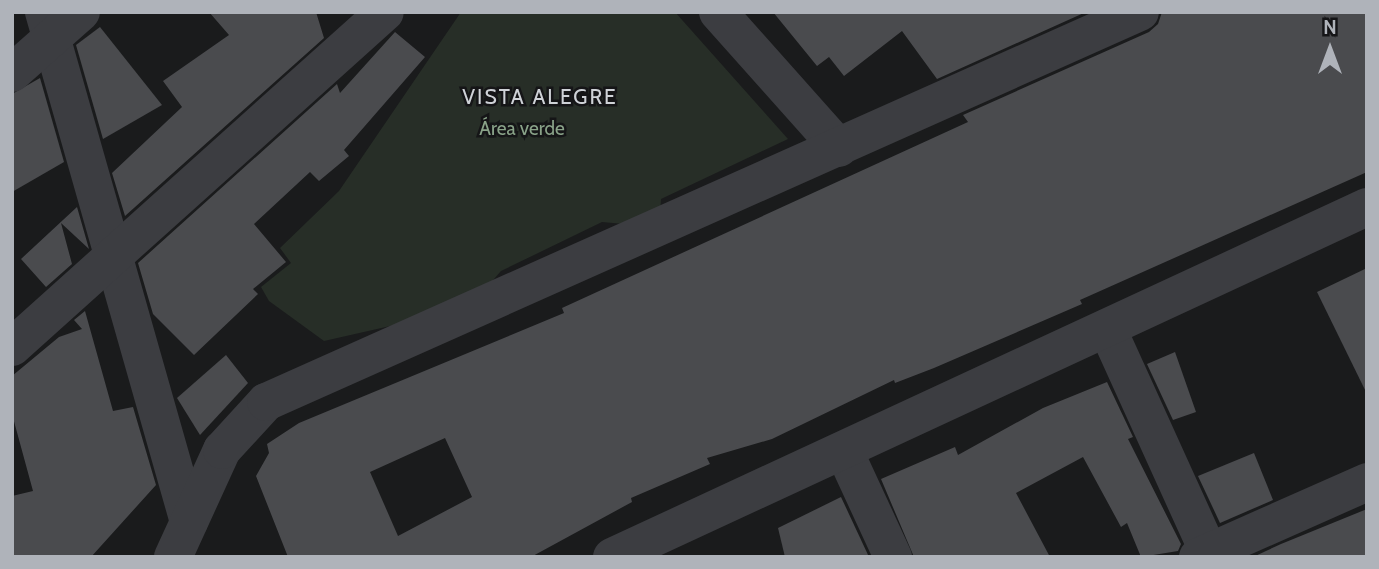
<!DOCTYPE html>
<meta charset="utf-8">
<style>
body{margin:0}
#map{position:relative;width:1379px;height:569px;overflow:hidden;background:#1a1b1c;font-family:Cabin,sans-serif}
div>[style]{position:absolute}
.green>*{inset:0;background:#272e27}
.building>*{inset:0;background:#4a4b4e}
.street>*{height:38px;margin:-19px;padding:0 19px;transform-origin:19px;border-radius:19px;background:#3c3d41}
span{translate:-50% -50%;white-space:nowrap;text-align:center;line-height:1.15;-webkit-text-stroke:5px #151517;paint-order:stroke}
.park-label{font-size:19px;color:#89a288}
.neighbourhood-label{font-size:21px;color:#cfd2d7;letter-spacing:2px}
.frame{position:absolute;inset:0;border:14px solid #afb3ba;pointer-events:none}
.north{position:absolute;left:1295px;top:14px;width:70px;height:70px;-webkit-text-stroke:5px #151517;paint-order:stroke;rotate:0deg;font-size:19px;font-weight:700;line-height:28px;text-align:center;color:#afb3ba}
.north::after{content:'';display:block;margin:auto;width:24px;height:32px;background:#afb3ba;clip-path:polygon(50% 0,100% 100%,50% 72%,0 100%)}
</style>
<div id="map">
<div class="green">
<i style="clip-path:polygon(461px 12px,675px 12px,788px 139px,661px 199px,660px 214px,624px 224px,602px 222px,501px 271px,480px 295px,452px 312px,324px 341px,269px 301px,261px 287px,291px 263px,280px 248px,339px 191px)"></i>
</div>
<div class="building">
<i style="clip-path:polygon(209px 12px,316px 12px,324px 38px,125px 216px,112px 173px,182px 107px,163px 81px,229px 35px)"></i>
<i style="clip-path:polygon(773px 12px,1086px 12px,937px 79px,902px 31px,844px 76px,829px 57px,817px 66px)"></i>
<i style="clip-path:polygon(evenodd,1162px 12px,1367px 12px,1367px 172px,1080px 300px,1082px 304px,934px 368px,895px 383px,894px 380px,772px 439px,707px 458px,710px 464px,631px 498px,632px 502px,531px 557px,288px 557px,256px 476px,269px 453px,267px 444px,299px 423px,564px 313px,562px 308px,968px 122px,963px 115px,1149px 32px,1158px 24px,1162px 12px,445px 438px,472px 497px,398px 536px,370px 472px,445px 438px)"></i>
<i style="clip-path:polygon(100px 27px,162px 105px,103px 139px,76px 45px)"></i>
<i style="clip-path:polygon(395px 32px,425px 57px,344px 150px,349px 156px,319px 181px,310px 172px,254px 224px,286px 262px,253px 289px,258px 294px,194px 355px,153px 314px,138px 263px,337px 84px,340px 93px)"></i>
<i style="clip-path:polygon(40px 78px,64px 162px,12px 192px,12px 94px)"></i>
<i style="clip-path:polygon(77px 207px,89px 249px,61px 223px,72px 264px,46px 287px,21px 259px)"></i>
<i style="clip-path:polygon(1367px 268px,1367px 394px,1317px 292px)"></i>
<i style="clip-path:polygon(85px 311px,113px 411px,133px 407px,156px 485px,91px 557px,12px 557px,12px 496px,33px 491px,12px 414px,12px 376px,59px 337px,82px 329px,74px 320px)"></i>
<i style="clip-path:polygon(1175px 352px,1196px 412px,1173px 420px,1147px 364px)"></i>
<i style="clip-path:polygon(226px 355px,248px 383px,200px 435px,177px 398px)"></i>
<i style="clip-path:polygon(1107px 382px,1133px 437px,1128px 439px,1181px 544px,1178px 551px,1141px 557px,1127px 523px,1121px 527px,1083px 457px,1016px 493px,1050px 557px,914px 557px,881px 479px,955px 447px,958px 455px,1043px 408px)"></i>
<i style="clip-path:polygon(1254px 453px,1273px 500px,1220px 523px,1198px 476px)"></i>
<i style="clip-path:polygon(841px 497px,869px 557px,785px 557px,778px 528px)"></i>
<i style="clip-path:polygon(1367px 509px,1367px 557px,1253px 557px,1281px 544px)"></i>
</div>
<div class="street">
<i style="left:44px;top:12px;width:530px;rotate:74.13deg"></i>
<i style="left:718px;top:12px;width:182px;rotate:48.3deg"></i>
<i style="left:12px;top:73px;width:92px;rotate:-41.5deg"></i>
<i style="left:1107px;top:328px;width:252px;rotate:65.6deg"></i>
<i style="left:12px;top:347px;width:501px;rotate:-41.93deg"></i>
<i style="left:844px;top:451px;width:117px;rotate:65.2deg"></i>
<i style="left:173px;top:557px;width:118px;rotate:-65.4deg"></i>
<i style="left:222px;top:450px;width:65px;rotate:-47.5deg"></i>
<i style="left:266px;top:402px;width:957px;rotate:-24.05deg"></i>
<i style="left:612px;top:557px;width:832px;rotate:-24.87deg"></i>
<i style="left:1198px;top:557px;width:185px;rotate:-23.9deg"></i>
</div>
<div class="park-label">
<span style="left:522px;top:129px">Área verde</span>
</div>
<div class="neighbourhood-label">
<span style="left:540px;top:97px">VISTA ALEGRE</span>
</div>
<div class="frame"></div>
<div class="north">N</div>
</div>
